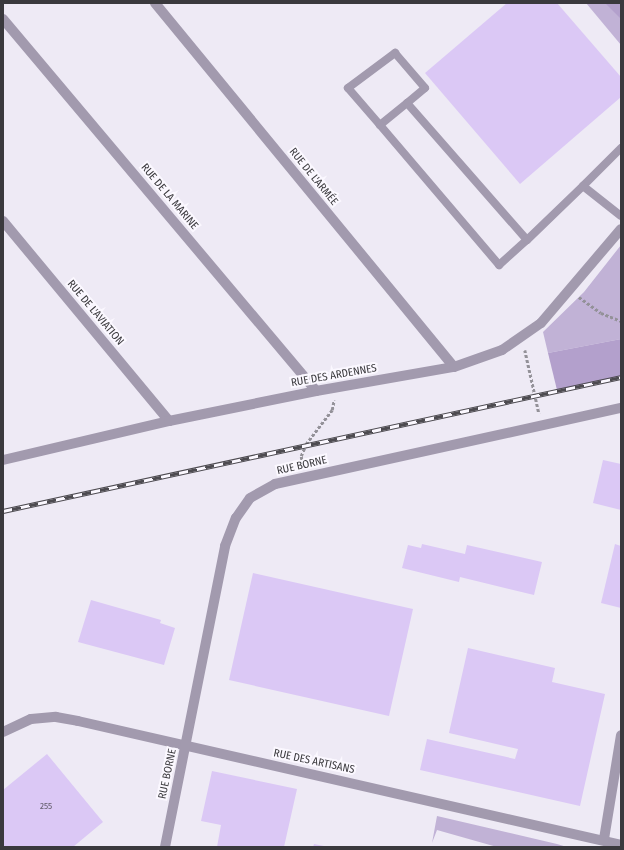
<!DOCTYPE html>
<meta charset="utf-8">
<style>
body{margin:0}
#map{position:relative;width:624px;height:850px;overflow:hidden;background:#eeeaf5;font-family:"Fira Sans Condensed",sans-serif}
div>[style]{position:absolute}
.green>*{inset:0;background:#c1b2d6}
.forest>*{inset:0;background:#b3a0cc}
.building>*{inset:0;background:#dbc8f5}
.path>*{height:2.5px;margin-top:-1.25px;transform-origin:0;background:repeating-linear-gradient(90deg,#939198 0 3px,transparent 0 5px)}
.lane>*{height:8px;margin:-4px;padding:0 4px;transform-origin:4px;border-radius:4px;background:#a29aae}
.street>*{height:10px;margin:-5px;padding:0 5px;transform-origin:5px;border-radius:5px;background:#a29aae}
.rail>*{height:4.5px;margin-top:-2.25px;transform-origin:0;background:repeating-linear-gradient(90deg,#fbf8ff 0 9px,#4d4b50 0 18px);box-sizing:border-box;border-block:1px solid #4d4b50}
span{translate:-50% -50%;white-space:nowrap;text-align:center;line-height:1.15;-webkit-text-stroke:4px #fbf8ff;paint-order:stroke}
.number-label{font-size:9px;color:#625d6b}
.number-label span{-webkit-text-stroke-width:0}
.street-label{font-size:11px;color:#3a393d}
.frame{position:absolute;inset:0;border:4px solid #3a393d;pointer-events:none}
</style>
<div id="map">
<div class="green">
<i style="clip-path:polygon(586px 3px,621px 3px,621px 45px)"></i>
<i style="clip-path:polygon(621px 245px,621px 339px,548px 353px,543px 332px,584px 292px)"></i>
<i style="clip-path:polygon(437px 816px,557px 844px,567px 847px,497px 847px,437px 830px,432px 843px)"></i>
</div>
<div class="forest">
<i style="clip-path:polygon(605px 3px,621px 3px,621px 20px,621px 19px)"></i>
<i style="clip-path:polygon(621px 339px,621px 377px,557px 390px,548px 353px)"></i>
</div>
<div class="building">
<i style="clip-path:polygon(507px 3px,557px 3px,621px 77px,621px 97px,520px 184px,425px 73px)"></i>
<i style="clip-path:polygon(603px 460px,621px 464px,621px 510px,593px 503px)"></i>
<i style="clip-path:polygon(422px 544px,465px 554px,467px 545px,542px 562px,534px 595px,460px 577px,459px 582px,402px 568px,408px 545px,421px 548px)"></i>
<i style="clip-path:polygon(615px 544px,621px 546px,621px 608px,601px 603px)"></i>
<i style="clip-path:polygon(253px 573px,413px 609px,389px 716px,229px 680px)"></i>
<i style="clip-path:polygon(91px 600px,161px 620px,160px 623px,175px 628px,164px 665px,78px 642px)"></i>
<i style="clip-path:polygon(468px 648px,555px 668px,552px 682px,605px 694px,580px 806px,420px 770px,427px 739px,515px 759px,518px 749px,449px 733px)"></i>
<i style="clip-path:polygon(47px 754px,103px 822px,73px 847px,3px 847px,3px 790px)"></i>
<i style="clip-path:polygon(212px 771px,297px 789px,284px 847px,217px 847px,221px 825px,201px 821px)"></i>
<i style="clip-path:polygon(314px 844px,324px 846px,324px 847px,313px 847px)"></i>
</div>
<div class="path">
<i style="left:579px;top:297px;width:27px;rotate:36deg"></i>
<i style="left:601px;top:313px;width:22px;rotate:22deg"></i>
<i style="left:525px;top:350px;width:65px;rotate:77.5deg"></i>
<i style="left:302px;top:465px;width:9px;rotate:-96deg"></i>
<i style="left:301px;top:456px;width:13px;rotate:-67deg"></i>
<i style="left:306px;top:444px;width:43px;rotate:-52.6deg"></i>
<i style="left:332px;top:410px;width:10px;rotate:-79deg"></i>
</div>
<div class="lane">
<i style="left:380px;top:125px;width:49px;rotate:-130.9deg"></i>
<i style="left:348px;top:88px;width:59px;rotate:-36.7deg"></i>
<i style="left:395px;top:53px;width:46px;rotate:49.4deg"></i>
<i style="left:425px;top:88px;width:23px;rotate:140deg"></i>
<i style="left:621px;top:148px;width:54px;rotate:135deg"></i>
<i style="left:583px;top:186px;width:48px;rotate:38.3deg"></i>
<i style="left:527px;top:240px;width:182px;rotate:-131.2deg"></i>
<i style="left:407px;top:103px;width:35px;rotate:141deg"></i>
<i style="left:380px;top:125px;width:184px;rotate:49.6deg"></i>
<i style="left:499px;top:265px;width:38px;rotate:-42deg"></i>
<i style="left:527px;top:240px;width:78px;rotate:-44deg"></i>
</div>
<div class="street">
<i style="left:155px;top:3px;width:471px;rotate:50.6deg"></i>
<i style="left:3px;top:19px;width:486px;rotate:49.9deg"></i>
<i style="left:3px;top:221px;width:260px;rotate:50.3deg"></i>
<i style="left:3px;top:460px;width:171px;rotate:-13.2deg"></i>
<i style="left:169px;top:421px;width:150px;rotate:-11.5deg"></i>
<i style="left:316px;top:391px;width:140px;rotate:-9.9deg"></i>
<i style="left:454px;top:367px;width:51px;rotate:-19.5deg"></i>
<i style="left:502px;top:350px;width:47px;rotate:-34.7deg"></i>
<i style="left:541px;top:323px;width:123px;rotate:-49.6deg"></i>
<i style="left:3px;top:732px;width:31px;rotate:-25deg"></i>
<i style="left:31px;top:719px;width:25px;rotate:-5deg"></i>
<i style="left:56px;top:717px;width:22px;rotate:10deg"></i>
<i style="left:78px;top:721px;width:557px;rotate:12.86deg"></i>
<i style="left:604px;top:839px;width:105px;rotate:-80.7deg"></i>
<i style="left:165px;top:847px;width:307px;rotate:-78.7deg"></i>
<i style="left:225px;top:546px;width:30px;rotate:-69deg"></i>
<i style="left:236px;top:518px;width:24px;rotate:-55deg"></i>
<i style="left:250px;top:498px;width:29px;rotate:-29deg"></i>
<i style="left:275px;top:484px;width:354px;rotate:-12.4deg"></i>
</div>
<div class="rail">
<i style="left:3px;top:511px;width:632px;rotate:-12.23deg"></i>
</div>
<div class="number-label">
<span style="left:46px;top:806px">255</span>
</div>
<div class="street-label">
<span style="left:313px;top:177px;rotate:51deg">RUE DE L'ARMÉE</span>
<span style="left:169px;top:197px;rotate:50deg">RUE DE LA MARINE</span>
<span style="left:95px;top:313px;rotate:50deg">RUE DE L'AVIATION</span>
<span style="left:334px;top:376px;rotate:-10deg">RUE DES ARDENNES</span>
<span style="left:302px;top:466px;rotate:-13deg">RUE BORNE</span>
<span style="left:314px;top:762px;rotate:12deg">RUE DES ARTISANS</span>
<span style="left:168px;top:774px;rotate:-78deg">RUE BORNE</span>
</div>
<div class="frame"></div>
</div>
